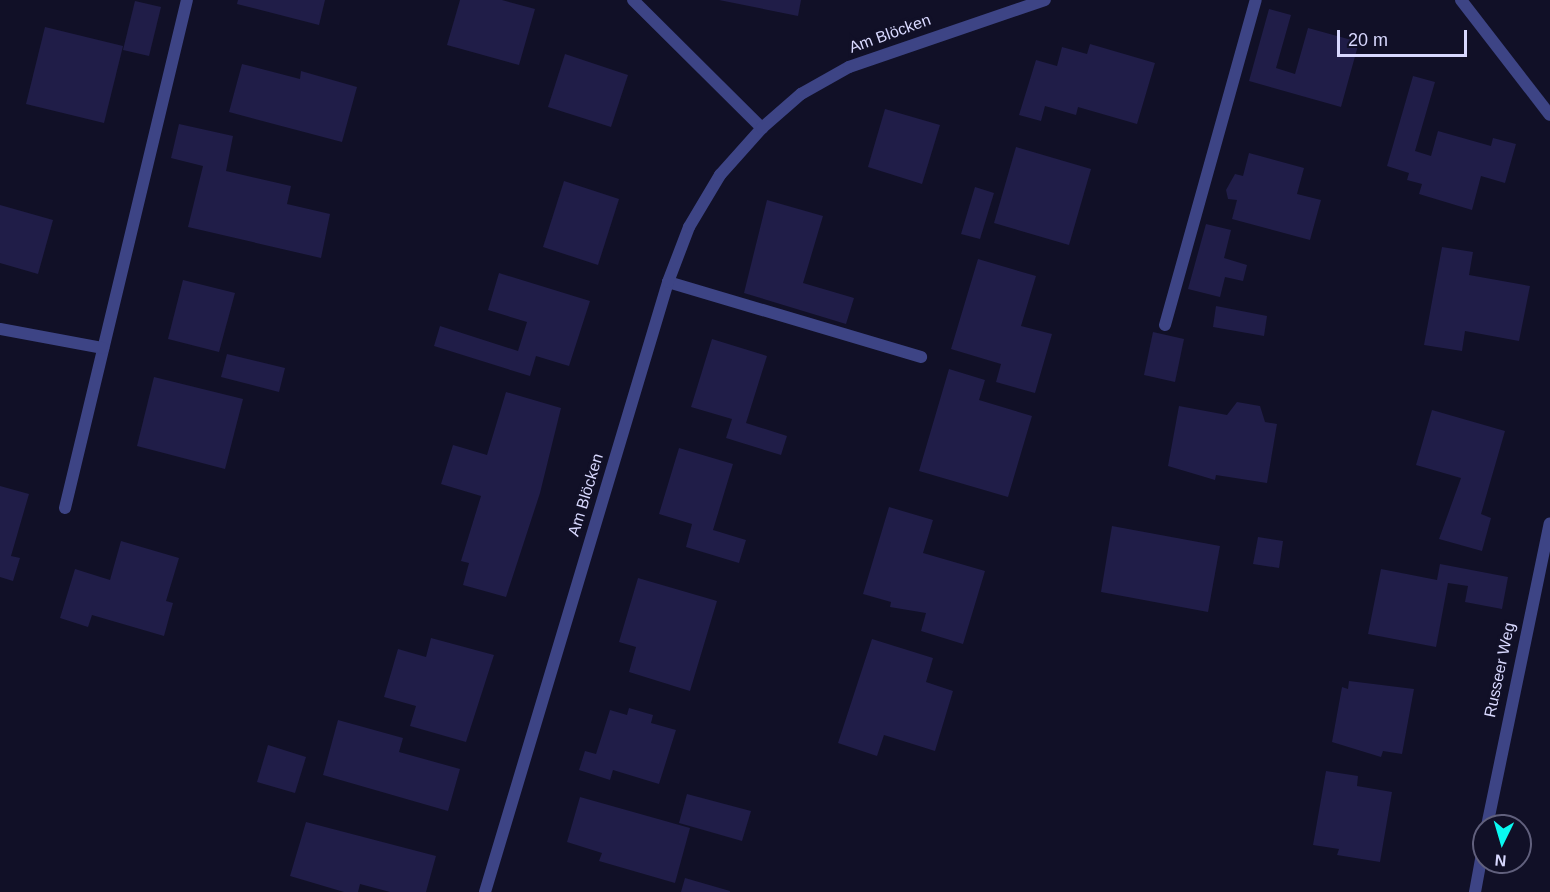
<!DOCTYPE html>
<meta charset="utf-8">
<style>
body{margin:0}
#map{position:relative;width:1550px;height:892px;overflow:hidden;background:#111027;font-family:Arial,sans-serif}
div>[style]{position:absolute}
.building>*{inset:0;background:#201d48}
.service>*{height:12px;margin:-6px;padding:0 6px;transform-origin:6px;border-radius:6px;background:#3d4485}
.minor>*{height:12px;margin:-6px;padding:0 6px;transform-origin:6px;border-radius:6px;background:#3d4485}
.tertiary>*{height:12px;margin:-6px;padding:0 6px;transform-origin:6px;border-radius:6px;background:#3d4485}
span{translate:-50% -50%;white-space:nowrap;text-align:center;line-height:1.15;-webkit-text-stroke:6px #111027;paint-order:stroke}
.street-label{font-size:16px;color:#d8d8fe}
.north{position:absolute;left:1472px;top:814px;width:60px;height:60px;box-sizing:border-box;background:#111027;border:2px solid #61607d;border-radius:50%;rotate:185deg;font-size:16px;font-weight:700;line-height:24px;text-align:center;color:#d8d8fe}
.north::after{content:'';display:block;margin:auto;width:21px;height:27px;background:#09f9f1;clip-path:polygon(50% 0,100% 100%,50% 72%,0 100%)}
.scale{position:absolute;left:1337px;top:30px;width:130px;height:27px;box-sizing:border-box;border:3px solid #d8d8fe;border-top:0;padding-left:8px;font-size:18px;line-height:21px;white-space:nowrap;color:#d8d8fe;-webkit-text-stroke:4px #111027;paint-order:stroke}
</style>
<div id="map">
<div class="building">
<i style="clip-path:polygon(238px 0,325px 0,319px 25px,237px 4px)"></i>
<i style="clip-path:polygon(460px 0,502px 0,535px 9px,519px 65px,447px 45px)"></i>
<i style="clip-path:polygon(719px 0,801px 0,798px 16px)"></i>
<i style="clip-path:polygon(135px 1px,161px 7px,149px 56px,123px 50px)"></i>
<i style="clip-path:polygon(1269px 9px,1291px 15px,1276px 68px,1295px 74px,1308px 28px,1359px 42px,1341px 107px,1249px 81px)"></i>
<i style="clip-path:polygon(45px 27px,123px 46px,104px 123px,26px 104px)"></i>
<i style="clip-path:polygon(1090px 44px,1155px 63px,1137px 124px,1078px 107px,1076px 115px,1045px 106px,1041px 121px,1019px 115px,1036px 60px,1057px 66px,1062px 47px,1087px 54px)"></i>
<i style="clip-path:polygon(565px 54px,628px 75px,611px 127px,548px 107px)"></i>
<i style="clip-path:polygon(242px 64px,300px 79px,301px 71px,357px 87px,342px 142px,229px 112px)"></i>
<i style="clip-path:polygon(1413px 76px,1435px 82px,1415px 151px,1431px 156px,1438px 131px,1491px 146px,1493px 138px,1516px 144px,1505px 183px,1481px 176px,1472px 210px,1419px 194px,1422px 184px,1407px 180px,1409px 173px,1387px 166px)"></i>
<i style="clip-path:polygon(885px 109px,940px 125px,922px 184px,868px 167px)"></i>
<i style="clip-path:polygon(179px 124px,233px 136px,226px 171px,291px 186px,287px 204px,330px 214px,321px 258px,188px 227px,203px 166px,171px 158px)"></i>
<i style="clip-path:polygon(1016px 147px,1091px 169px,1069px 245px,994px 223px)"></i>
<i style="clip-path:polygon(1249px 153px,1304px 168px,1297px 194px,1321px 200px,1310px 240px,1232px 219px,1237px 200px,1228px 199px,1226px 190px,1235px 174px,1243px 176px)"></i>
<i style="clip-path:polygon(564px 181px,619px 199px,598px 265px,543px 247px)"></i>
<i style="clip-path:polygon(975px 187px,994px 193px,980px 239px,961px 234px)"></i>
<i style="clip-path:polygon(767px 200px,823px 216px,803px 283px,854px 298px,846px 324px,744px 293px)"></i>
<i style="clip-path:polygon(0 205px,53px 220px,38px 274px,0 263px)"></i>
<i style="clip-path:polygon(1206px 224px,1231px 230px,1224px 258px,1247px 265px,1243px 281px,1225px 277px,1220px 297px,1188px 289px)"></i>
<i style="clip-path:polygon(1442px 247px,1473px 252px,1469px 275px,1530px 286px,1519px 341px,1465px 331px,1462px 351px,1424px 345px)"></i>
<i style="clip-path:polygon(978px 259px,1036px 276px,1021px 326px,1052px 334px,1035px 393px,996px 382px,1001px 364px,951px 349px)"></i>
<i style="clip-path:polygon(499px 273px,590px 301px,569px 366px,536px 356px,530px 376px,434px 346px,440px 326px,518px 351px,527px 322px,488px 310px)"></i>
<i style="clip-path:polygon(183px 280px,235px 293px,219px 352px,168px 339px)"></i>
<i style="clip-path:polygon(1216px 306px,1267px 316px,1264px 336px,1213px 327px)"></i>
<i style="clip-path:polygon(1153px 332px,1184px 339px,1175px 382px,1144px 375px)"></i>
<i style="clip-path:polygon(712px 339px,767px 356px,746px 423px,787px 436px,781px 455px,726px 438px,732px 419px,691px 407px)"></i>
<i style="clip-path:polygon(227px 354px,285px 368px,279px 392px,221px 377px)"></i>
<i style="clip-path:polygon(949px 369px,985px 380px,979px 400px,1032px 416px,1008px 497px,919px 471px)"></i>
<i style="clip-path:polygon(154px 377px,243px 399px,225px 469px,137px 446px)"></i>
<i style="clip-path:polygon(506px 392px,561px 408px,540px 493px,506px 597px,463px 585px,469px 563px,461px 561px,481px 496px,441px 484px,453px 445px,487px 455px)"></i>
<i style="clip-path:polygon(1237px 402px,1260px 406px,1265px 422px,1277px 424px,1267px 483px,1216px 475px,1215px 480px,1168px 466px,1179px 406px,1227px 415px)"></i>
<i style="clip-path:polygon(1432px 410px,1505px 431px,1481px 514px,1491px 518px,1482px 551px,1439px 539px,1461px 478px,1416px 465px)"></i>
<i style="clip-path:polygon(679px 448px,733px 464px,713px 530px,746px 540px,739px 563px,686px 547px,692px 524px,659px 514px)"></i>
<i style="clip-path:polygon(0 486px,29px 494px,11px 556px,20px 558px,13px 581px,0 577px)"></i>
<i style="clip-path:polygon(889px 507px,933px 520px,923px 553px,985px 571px,963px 644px,921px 631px,926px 613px,890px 607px,891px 602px,863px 594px)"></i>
<i style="clip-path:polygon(1112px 526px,1220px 546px,1208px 612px,1101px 592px)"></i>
<i style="clip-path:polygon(1258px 537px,1283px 541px,1279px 568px,1253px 564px)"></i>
<i style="clip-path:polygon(121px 541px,179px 558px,166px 601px,173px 603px,164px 636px,92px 615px,88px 627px,60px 618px,75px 569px,110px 580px)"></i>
<i style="clip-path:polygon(1440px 564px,1508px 577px,1502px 609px,1465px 602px,1468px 586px,1448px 583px,1436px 647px,1368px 634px,1381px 569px,1437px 580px)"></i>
<i style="clip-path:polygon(638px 578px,717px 601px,690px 691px,629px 672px,636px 647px,619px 642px)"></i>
<i style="clip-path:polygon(431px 638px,494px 655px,466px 742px,410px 726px,416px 706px,384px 697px,398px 649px,426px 657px)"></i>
<i style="clip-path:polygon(872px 639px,933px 658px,926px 682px,953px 691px,935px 751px,884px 735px,877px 756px,838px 743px)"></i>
<i style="clip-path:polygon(1349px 681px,1414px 689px,1402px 754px,1383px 751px,1381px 757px,1332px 742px,1342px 687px,1348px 689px)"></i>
<i style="clip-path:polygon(629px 708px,653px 715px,651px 723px,676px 730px,659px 784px,613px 770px,610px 780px,579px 770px,585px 751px,596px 754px,610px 710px,627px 715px)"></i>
<i style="clip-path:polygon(338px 720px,403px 738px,399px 752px,460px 769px,448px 811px,323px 775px)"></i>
<i style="clip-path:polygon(268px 745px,306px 757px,295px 793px,257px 782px)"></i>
<i style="clip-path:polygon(1326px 771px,1358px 776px,1357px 786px,1392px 792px,1380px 862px,1337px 855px,1339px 849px,1313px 845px)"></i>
<i style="clip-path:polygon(687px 794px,751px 811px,742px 841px,679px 823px)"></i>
<i style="clip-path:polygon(580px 797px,690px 828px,675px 883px,599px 861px,602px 853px,567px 842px)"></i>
<i style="clip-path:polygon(306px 822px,436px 856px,426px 892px,390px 892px,360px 884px,358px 892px,344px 892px,290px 876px)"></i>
<i style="clip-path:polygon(685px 878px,730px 891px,730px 892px,681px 892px)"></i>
</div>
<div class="service">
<i style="left:668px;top:282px;width:264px;rotate:16.5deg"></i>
<i style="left:1165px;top:325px;width:337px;rotate:-74.4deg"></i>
<i style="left:65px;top:508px;width:522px;rotate:-76.5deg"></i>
</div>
<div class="minor">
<i style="left:633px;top:0;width:182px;rotate:44.8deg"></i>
<i style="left:1461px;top:0;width:145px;rotate:52.3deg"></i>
<i style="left:0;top:329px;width:105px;rotate:10.5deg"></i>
<i style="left:485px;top:892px;width:637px;rotate:-73.3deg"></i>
<i style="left:668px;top:282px;width:59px;rotate:-69.1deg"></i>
<i style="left:689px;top:227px;width:61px;rotate:-59.2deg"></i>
<i style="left:720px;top:175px;width:63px;rotate:-48.2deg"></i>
<i style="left:762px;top:128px;width:52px;rotate:-41.1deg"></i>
<i style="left:801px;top:94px;width:55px;rotate:-29.4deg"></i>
<i style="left:849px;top:67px;width:207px;rotate:-18.9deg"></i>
</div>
<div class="tertiary">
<i style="left:1487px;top:826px;width:309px;rotate:-78.3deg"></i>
<i style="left:1475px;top:892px;width:50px;rotate:-79.6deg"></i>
</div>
<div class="street-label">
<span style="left:890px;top:34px;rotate:-20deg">Am Blöcken</span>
<span style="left:586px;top:495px;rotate:-73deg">Am Blöcken</span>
<span style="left:1500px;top:670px;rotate:-78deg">Russeer Weg</span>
</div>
<div class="north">N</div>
<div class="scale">20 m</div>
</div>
